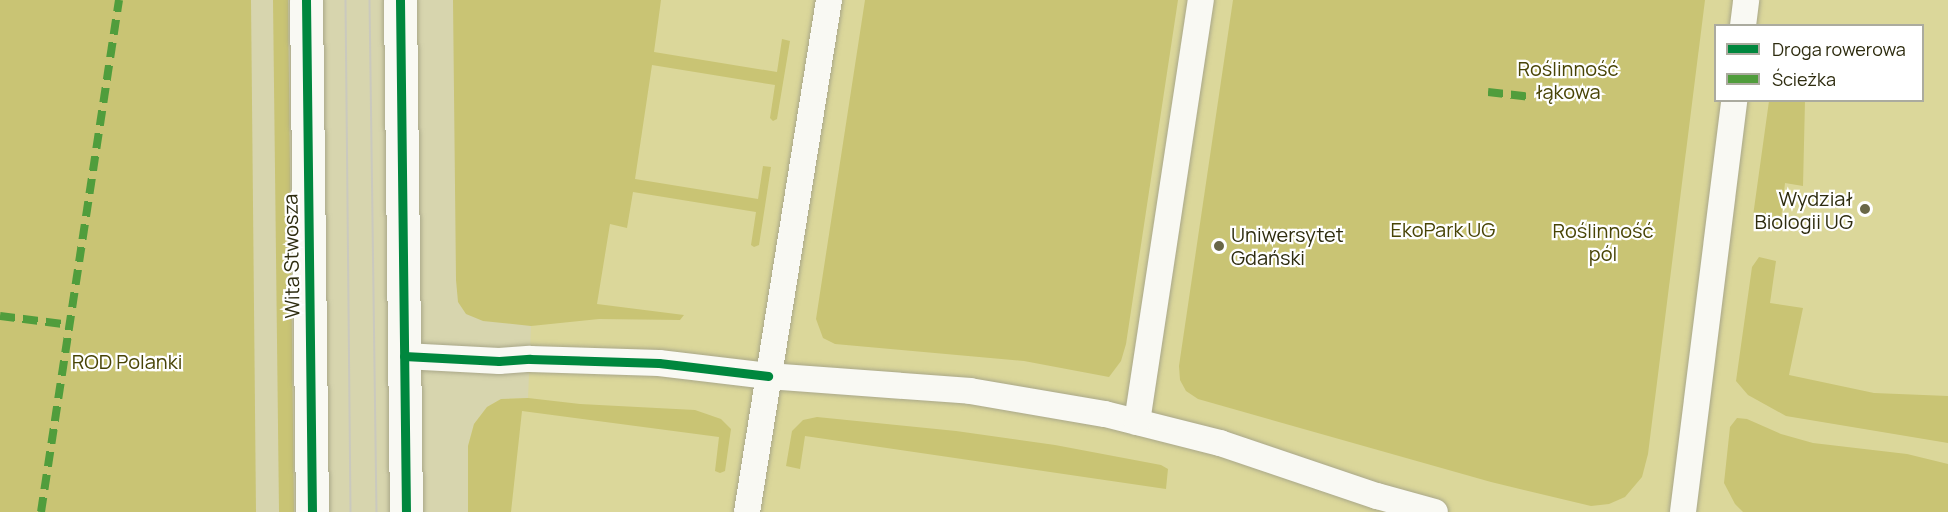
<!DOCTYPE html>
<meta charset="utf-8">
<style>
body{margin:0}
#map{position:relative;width:1948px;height:512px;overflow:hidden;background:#d7d5ae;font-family:Manrope,sans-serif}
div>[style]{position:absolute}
.built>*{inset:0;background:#dbd79a}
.green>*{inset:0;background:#c9c474}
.roads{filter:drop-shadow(0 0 2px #a9a789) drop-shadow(0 0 2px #a9a789)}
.service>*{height:26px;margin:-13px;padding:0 13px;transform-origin:13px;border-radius:13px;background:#f9f9f3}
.tertiary>*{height:33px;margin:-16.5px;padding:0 16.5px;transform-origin:16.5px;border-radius:16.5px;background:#f9f9f3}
.tram>*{height:1.5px;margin:-0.75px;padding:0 0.75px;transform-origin:0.75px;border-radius:0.75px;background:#cac9be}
.quiet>*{height:8px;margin-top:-4px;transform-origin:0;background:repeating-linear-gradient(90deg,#509d3c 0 15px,transparent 0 23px)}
.cycleway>*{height:9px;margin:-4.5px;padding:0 4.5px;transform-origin:4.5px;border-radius:4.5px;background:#00873e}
.dots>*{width:16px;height:16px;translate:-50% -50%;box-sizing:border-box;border:3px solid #fff;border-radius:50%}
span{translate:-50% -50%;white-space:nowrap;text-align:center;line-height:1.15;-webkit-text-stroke:4.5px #fff;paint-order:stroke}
.park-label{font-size:20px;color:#484406}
.poi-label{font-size:20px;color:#2e2c0f}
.right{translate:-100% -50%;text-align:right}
.left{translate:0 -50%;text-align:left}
.street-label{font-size:20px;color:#2e2c0f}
.legend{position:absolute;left:1714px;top:24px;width:210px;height:78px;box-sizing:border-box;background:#fff;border:2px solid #abab9f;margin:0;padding:8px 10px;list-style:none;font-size:18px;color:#2e2c0f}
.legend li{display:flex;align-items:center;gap:12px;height:30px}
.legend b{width:30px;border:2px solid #abab9f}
</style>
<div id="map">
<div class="built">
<i style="clip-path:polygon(evenodd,479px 0,1948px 0,1948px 512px,468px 512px,468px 446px,474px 424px,487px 407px,501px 399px,528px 398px,531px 326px,499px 291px,479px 0,1716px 26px,1922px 26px,1922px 100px,1716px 100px,1716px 26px)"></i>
</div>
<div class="green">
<i style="clip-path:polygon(0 0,251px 0,256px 512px,0 512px)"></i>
<i style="clip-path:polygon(273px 0,288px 0,294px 512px,279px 512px)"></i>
<i style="clip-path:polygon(453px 0,661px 0,654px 52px,777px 72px,782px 39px,790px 41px,777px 119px,773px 121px,770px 118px,775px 85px,652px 65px,635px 179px,758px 199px,763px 166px,771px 167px,759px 245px,754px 247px,751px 245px,756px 212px,633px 192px,627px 228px,610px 224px,597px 304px,684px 315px,680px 320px,599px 319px,531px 326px,483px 321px,466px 314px,458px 302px,456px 280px)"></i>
<i style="clip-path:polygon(865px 0,1178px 0,1126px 344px,1121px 361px,1109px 377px,1024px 361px,835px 344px,823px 338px,816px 319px)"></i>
<i style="clip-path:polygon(1233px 0,1705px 0,1648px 454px,1642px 477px,1625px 497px,1609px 504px,1591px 506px,1491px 482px,1198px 399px,1186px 391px,1180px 380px,1179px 366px)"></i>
<i style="clip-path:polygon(1769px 101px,1805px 101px,1803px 186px,1785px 183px,1780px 229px,1760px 228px,1753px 216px)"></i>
<i style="clip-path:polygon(1759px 257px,1776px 261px,1770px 303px,1803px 308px,1789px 375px,1874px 393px,1948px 396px,1948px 443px,1786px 416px,1748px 395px,1736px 381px,1752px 267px)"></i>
<i style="clip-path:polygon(528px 398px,580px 404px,695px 410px,721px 419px,731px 429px,725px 471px,720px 473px,715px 471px,719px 437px,522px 411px,511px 512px,468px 512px,468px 446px,474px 424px,487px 407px,501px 399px)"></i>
<i style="clip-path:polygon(817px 417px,956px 431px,1055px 445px,1161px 465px,1168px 469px,1166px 489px,805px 436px,800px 469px,786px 466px,792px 431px,803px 420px)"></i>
<i style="clip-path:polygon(1737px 418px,1747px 419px,1781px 434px,1813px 443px,1907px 454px,1948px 464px,1948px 512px,1743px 512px,1735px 504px,1724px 483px,1730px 427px)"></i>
</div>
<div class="roads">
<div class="service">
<i style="left:1743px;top:26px;width:26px;rotate:-83deg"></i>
<i style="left:404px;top:356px;width:95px;rotate:3deg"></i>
<i style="left:499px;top:361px;width:31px;rotate:-4deg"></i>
<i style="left:530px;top:359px;width:129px;rotate:1.8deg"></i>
<i style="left:659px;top:363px;width:110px;rotate:6.8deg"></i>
<i style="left:768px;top:376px;width:203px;rotate:4.2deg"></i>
<i style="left:970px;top:391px;width:137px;rotate:9.7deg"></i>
<i style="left:1105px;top:414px;width:119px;rotate:14.2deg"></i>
<i style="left:1220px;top:443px;width:166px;rotate:18.7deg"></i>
<i style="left:1377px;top:496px;width:60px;rotate:15.4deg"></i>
<i style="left:1137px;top:422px;width:427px;rotate:-81.4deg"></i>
<i style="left:747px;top:512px;width:519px;rotate:-80.9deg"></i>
<i style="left:1683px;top:512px;width:415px;rotate:-82.9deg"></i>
</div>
<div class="tertiary">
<i style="left:306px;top:0;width:512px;rotate:89.33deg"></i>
<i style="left:400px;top:0;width:512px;rotate:89.33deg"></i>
</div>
</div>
<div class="tram">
<i style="left:346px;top:0;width:512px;rotate:89.44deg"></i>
<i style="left:370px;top:0;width:512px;rotate:89.22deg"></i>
</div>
<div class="quiet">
<i style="left:1488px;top:92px;width:43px;rotate:6.6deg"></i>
<i style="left:0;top:316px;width:71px;rotate:7.3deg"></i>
<i style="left:41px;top:512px;width:518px;rotate:-81.34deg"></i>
</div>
<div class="cycleway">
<i style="left:306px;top:0;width:512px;rotate:89.33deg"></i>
<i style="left:400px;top:0;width:512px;rotate:89.33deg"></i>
<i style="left:404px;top:356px;width:95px;rotate:3deg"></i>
<i style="left:499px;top:361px;width:31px;rotate:-4deg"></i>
<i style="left:530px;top:359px;width:129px;rotate:1.8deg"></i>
<i style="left:659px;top:363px;width:110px;rotate:6.8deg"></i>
</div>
<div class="dots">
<i style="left:1865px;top:209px;background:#696747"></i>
<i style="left:1219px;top:246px;background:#696747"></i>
</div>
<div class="park-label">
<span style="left:1568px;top:80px">Roślinność<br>łąkowa</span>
<span style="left:1443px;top:229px">EkoPark UG</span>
<span style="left:1603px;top:242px">Roślinność<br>pól</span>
<span style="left:127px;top:361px">ROD Polanki</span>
</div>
<div class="poi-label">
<span class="right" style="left:1853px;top:210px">Wydział<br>Biologii UG</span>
<span class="left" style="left:1231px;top:246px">Uniwersytet<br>Gdański</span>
</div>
<div class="street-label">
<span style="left:291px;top:256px;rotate:-91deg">Wita Stwosza</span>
</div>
<ul class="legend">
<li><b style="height:8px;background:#00873e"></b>Droga rowerowa</li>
<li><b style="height:8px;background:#509d3c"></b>Ścieżka</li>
</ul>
</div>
